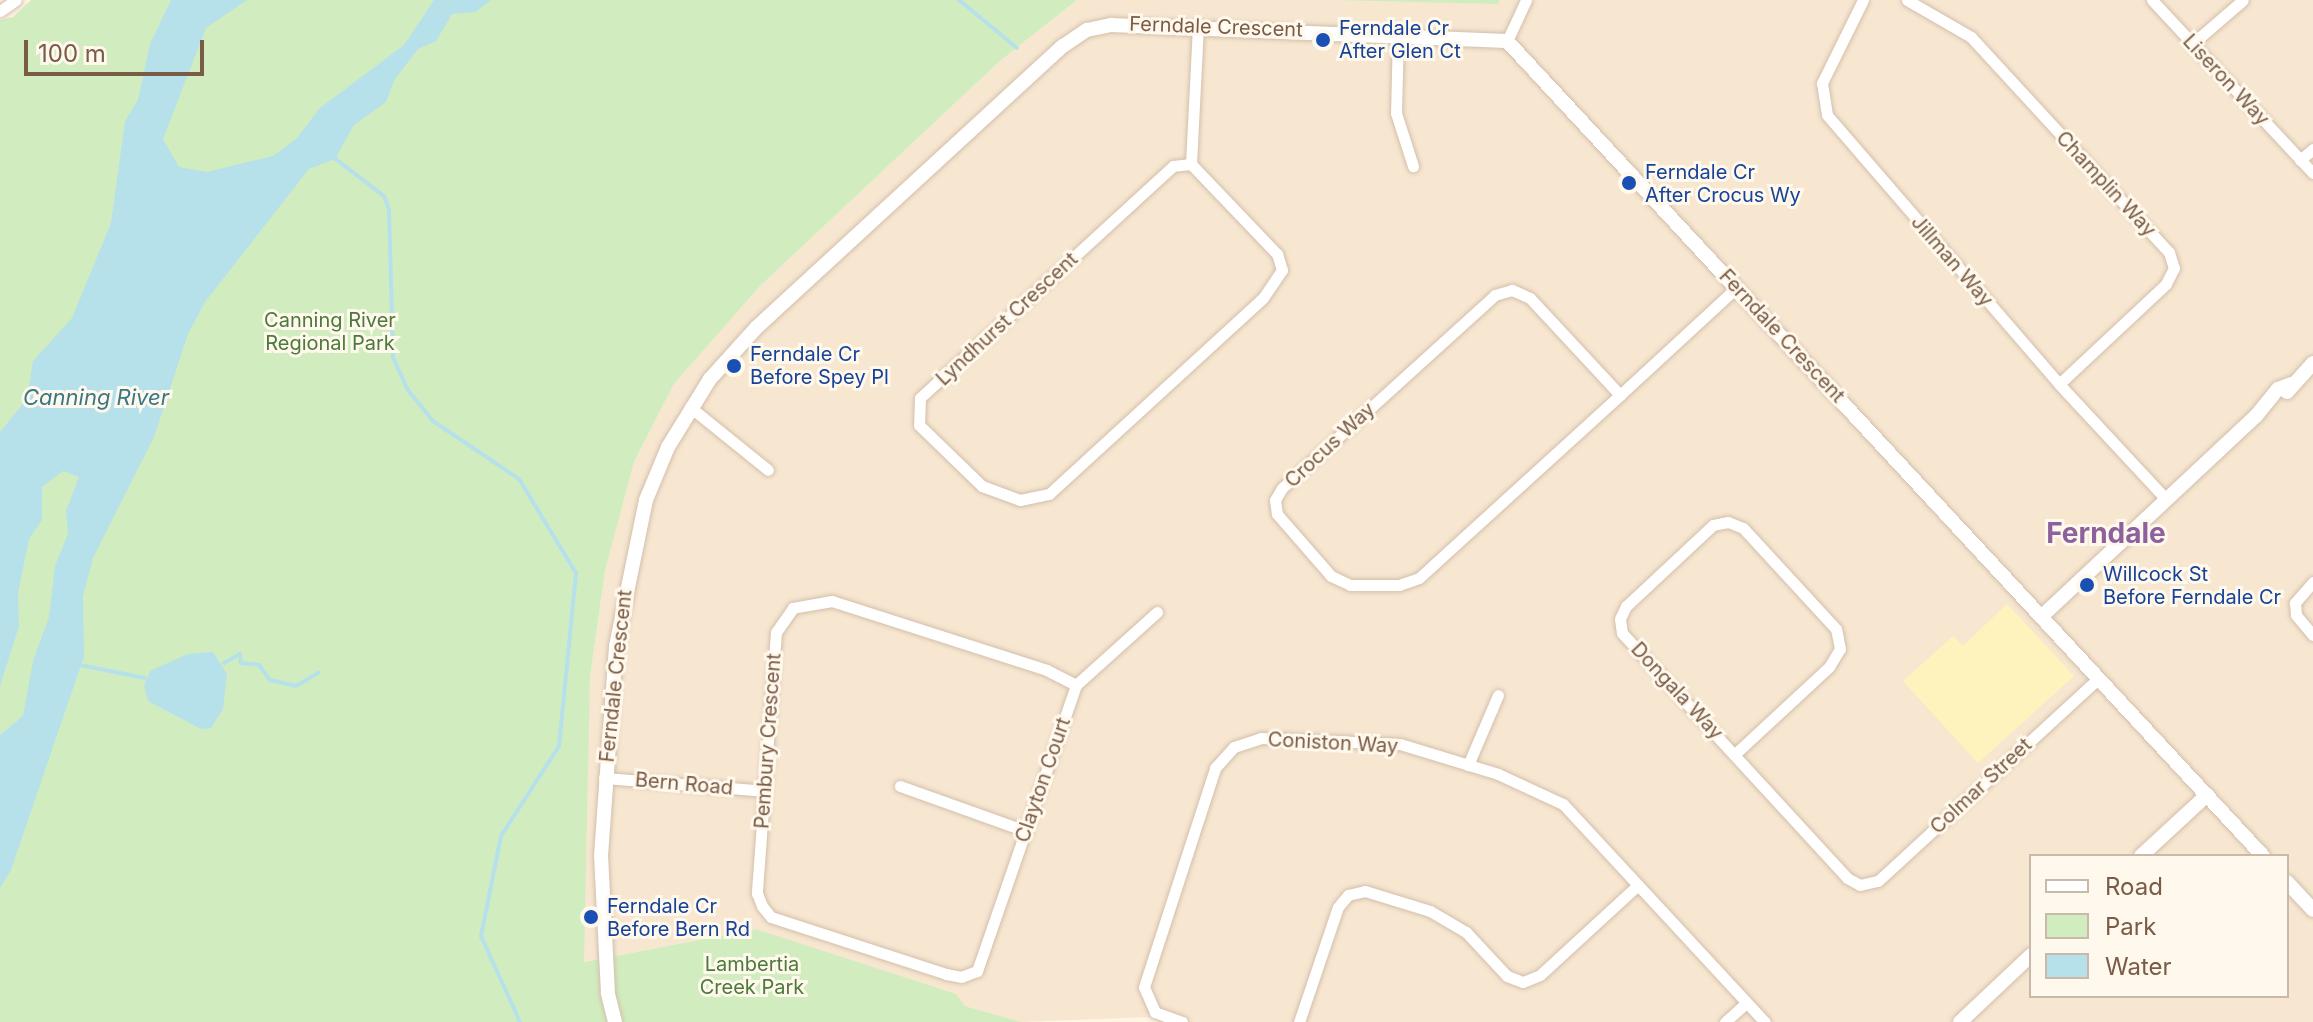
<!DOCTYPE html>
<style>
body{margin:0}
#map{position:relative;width:2313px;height:1022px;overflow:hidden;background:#fef5e3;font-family:Inter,sans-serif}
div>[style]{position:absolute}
.residential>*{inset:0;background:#f7e7d1}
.green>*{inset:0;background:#d1edc0}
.sand>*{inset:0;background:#fff3bd}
.water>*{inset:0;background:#b6e0ea}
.stream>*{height:4px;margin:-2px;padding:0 2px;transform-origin:2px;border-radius:2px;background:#b6e0ea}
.roads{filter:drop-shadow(0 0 2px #d3bfab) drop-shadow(0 0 2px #d3bfab)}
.minor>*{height:11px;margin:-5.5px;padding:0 5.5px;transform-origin:5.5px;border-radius:5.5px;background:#fff}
.tertiary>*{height:14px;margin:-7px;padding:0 7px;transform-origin:7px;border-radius:7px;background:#fff}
.dots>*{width:22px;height:22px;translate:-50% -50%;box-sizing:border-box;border:4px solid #fff8ec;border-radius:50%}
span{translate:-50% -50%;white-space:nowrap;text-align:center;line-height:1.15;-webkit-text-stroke:6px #fff8ec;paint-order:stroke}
.street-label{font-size:20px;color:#795b46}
.transit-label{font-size:20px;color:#164399}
.left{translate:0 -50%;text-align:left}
.park-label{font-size:20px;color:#4b7a3b}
.water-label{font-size:22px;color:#3b7787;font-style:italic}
.district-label{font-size:28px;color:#8c619d;font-weight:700}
.legend{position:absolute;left:2029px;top:854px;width:260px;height:144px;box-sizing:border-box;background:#fff8ec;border:2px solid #c9b9aa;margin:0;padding:10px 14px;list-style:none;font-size:24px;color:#795b46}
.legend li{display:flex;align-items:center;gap:16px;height:40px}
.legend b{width:40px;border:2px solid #c9b9aa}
.scale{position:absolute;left:24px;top:40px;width:180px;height:36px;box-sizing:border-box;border:4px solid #795b46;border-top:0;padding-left:10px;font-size:24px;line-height:28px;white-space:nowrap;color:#795b46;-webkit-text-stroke:6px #fff8ec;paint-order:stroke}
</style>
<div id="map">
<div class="residential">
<i style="clip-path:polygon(evenodd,1077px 0,2313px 0,2313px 1022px,1162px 1022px,1151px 1017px,1022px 1022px,965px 1006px,756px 929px,583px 962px,581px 878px,590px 677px,605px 571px,634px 462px,674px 384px,760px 286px,1000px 61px,1077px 0,2031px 856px,2287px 856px,2287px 996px,2031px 996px,2031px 856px)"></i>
</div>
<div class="green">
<i style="clip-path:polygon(31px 0,1077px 0,1000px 61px,760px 286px,674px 384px,634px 462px,605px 571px,590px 677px,584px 962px,756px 929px,956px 994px,965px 1006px,1022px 1022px,0 1022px,0 20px,13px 17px)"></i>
<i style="clip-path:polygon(1331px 0,1500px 0,1498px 4px)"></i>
</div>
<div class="sand">
<i style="clip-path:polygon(2007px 604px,2074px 676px,1978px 763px,1903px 681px,1953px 636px,1963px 646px)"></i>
</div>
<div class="water">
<i style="clip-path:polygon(171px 0,247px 0,206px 28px,163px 139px,179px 167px,207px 172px,273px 156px,296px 139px,320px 108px,404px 45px,434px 0,491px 0,475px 12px,452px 14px,436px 41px,418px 49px,395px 79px,386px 102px,354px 125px,335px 159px,309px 169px,205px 302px,188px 334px,154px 437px,93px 558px,83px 596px,84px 656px,11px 870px,0 888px,0 735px,23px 716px,33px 661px,49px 617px,55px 566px,68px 534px,66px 511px,79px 477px,63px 471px,42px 487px,42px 520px,29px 539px,18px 593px,19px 626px,0 686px,0 432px,27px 399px,33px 361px,72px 318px,111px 223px,125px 121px,138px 100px,150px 44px)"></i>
<i style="clip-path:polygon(213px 652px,227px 674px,223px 709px,211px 728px,201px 729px,148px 701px,144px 686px,150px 671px,188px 654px)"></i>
</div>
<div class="stream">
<i style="left:959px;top:0;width:75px;rotate:39.6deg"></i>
<i style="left:333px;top:157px;width:64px;rotate:37.4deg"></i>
<i style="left:384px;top:196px;width:15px;rotate:70deg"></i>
<i style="left:389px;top:210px;width:147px;rotate:88.4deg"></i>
<i style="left:393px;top:357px;width:35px;rotate:66deg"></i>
<i style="left:407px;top:389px;width:41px;rotate:50.9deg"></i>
<i style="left:433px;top:421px;width:104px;rotate:34deg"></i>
<i style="left:519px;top:479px;width:110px;rotate:58.8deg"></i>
<i style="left:576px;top:573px;width:174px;rotate:95.6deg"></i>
<i style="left:559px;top:746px;width:107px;rotate:122.8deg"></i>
<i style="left:501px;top:836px;width:102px;rotate:101.3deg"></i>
<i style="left:481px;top:936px;width:94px;rotate:65.6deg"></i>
<i style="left:224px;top:663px;width:18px;rotate:-29deg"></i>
<i style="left:240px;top:654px;width:9px;rotate:84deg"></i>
<i style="left:241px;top:663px;width:18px;rotate:6deg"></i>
<i style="left:259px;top:665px;width:19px;rotate:54deg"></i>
<i style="left:270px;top:680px;width:27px;rotate:13deg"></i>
<i style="left:296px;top:686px;width:26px;rotate:-31deg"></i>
<i style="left:80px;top:665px;width:66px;rotate:11.3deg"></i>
</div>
<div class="roads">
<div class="minor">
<i style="left:1863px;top:0;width:93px;rotate:116.3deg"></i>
<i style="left:1822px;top:83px;width:32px;rotate:81deg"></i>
<i style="left:1827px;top:115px;width:355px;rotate:49.2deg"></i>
<i style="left:2059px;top:384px;width:156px;rotate:47.1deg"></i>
<i style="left:1907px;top:0;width:74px;rotate:30deg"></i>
<i style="left:1971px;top:37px;width:292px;rotate:47.4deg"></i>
<i style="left:2169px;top:252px;width:17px;rotate:73deg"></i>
<i style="left:2174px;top:268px;width:18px;rotate:117deg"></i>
<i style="left:2166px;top:284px;width:146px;rotate:136.9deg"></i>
<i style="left:2152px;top:0;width:236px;rotate:47.1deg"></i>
<i style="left:0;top:11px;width:19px;rotate:-35deg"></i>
<i style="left:1398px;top:33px;width:80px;rotate:91.4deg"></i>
<i style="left:1396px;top:113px;width:56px;rotate:72.2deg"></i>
<i style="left:1507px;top:41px;width:45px;rotate:-65.1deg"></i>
<i style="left:2192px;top:44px;width:67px;rotate:-40.8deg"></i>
<i style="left:2300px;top:160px;width:17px;rotate:-40deg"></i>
<i style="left:1191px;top:164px;width:18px;rotate:174deg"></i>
<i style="left:1173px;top:166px;width:343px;rotate:137.5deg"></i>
<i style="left:920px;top:398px;width:27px;rotate:92deg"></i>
<i style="left:919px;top:425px;width:88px;rotate:44.1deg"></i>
<i style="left:982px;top:486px;width:40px;rotate:20.2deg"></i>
<i style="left:1020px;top:500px;width:30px;rotate:-12deg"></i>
<i style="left:1049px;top:494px;width:290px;rotate:-42.5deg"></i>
<i style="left:1263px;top:298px;width:34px;rotate:-56deg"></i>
<i style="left:1282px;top:270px;width:17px;rotate:-107deg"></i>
<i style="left:1277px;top:254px;width:124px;rotate:-133.7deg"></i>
<i style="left:1191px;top:164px;width:137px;rotate:-87.1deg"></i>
<i style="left:1620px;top:395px;width:132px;rotate:-132.9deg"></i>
<i style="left:1530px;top:298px;width:20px;rotate:-156deg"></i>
<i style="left:1512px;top:290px;width:18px;rotate:164deg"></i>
<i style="left:1495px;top:295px;width:287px;rotate:137.8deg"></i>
<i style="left:1282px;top:488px;width:14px;rotate:120deg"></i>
<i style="left:1275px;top:500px;width:14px;rotate:82deg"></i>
<i style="left:1277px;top:514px;width:82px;rotate:48.9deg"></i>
<i style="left:1331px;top:576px;width:21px;rotate:25deg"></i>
<i style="left:1350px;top:585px;width:49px"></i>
<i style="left:1399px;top:585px;width:21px;rotate:-19deg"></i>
<i style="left:1419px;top:578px;width:272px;rotate:-42.3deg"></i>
<i style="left:1620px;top:395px;width:159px;rotate:-42.7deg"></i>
<i style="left:690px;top:407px;width:100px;rotate:38.9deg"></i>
<i style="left:2313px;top:582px;width:28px;rotate:131deg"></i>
<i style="left:2295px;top:603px;width:12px;rotate:85deg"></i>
<i style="left:2296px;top:615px;width:26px;rotate:50deg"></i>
<i style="left:1076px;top:685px;width:33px;rotate:-153deg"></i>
<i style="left:1047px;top:670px;width:226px;rotate:-162.2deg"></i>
<i style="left:832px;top:601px;width:40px;rotate:170deg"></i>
<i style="left:793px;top:608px;width:29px;rotate:125deg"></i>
<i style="left:776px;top:632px;width:262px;rotate:94.2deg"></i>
<i style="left:757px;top:893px;width:14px;rotate:69deg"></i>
<i style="left:762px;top:906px;width:14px;rotate:51deg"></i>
<i style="left:771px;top:917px;width:184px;rotate:18deg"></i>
<i style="left:946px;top:974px;width:15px;rotate:11deg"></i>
<i style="left:961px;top:977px;width:17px;rotate:-21deg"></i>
<i style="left:977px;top:971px;width:303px;rotate:-70.9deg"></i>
<i style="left:1076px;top:685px;width:109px;rotate:-42deg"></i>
<i style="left:1735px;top:754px;width:128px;rotate:-42.8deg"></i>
<i style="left:1829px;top:667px;width:21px;rotate:-59deg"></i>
<i style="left:1840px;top:649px;width:20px;rotate:-101deg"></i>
<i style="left:1836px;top:629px;width:137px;rotate:-132.6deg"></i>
<i style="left:1743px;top:528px;width:16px;rotate:-158deg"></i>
<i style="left:1728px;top:522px;width:15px;rotate:169deg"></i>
<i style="left:1713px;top:525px;width:119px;rotate:137deg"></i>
<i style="left:1626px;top:606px;width:14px;rotate:115deg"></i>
<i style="left:1620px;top:619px;width:14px;rotate:82deg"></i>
<i style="left:1622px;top:633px;width:333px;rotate:47.4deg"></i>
<i style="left:1847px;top:878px;width:15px;rotate:28deg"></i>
<i style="left:1860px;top:885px;width:18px;rotate:-13deg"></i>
<i style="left:1878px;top:881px;width:299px;rotate:-42.6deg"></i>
<i style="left:1468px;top:765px;width:76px;rotate:-66.8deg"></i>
<i style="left:604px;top:778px;width:161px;rotate:4.6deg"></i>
<i style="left:900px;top:786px;width:134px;rotate:19.7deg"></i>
<i style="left:1182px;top:1022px;width:29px;rotate:-160deg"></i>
<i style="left:1155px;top:1012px;width:27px;rotate:-114deg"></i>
<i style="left:1144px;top:987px;width:230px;rotate:-72deg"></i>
<i style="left:1215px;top:768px;width:28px;rotate:-48deg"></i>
<i style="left:1234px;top:747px;width:28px;rotate:-18deg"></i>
<i style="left:1261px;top:738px;width:139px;rotate:2.5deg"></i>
<i style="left:1400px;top:744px;width:102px;rotate:17deg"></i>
<i style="left:1498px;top:774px;width:72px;rotate:24.8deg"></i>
<i style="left:1563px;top:804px;width:297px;rotate:47.2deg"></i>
<i style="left:1299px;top:1022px;width:121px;rotate:-71.3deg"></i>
<i style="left:1338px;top:907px;width:16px;rotate:-50deg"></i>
<i style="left:1348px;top:895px;width:17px;rotate:-13deg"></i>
<i style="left:1365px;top:891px;width:68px;rotate:17.1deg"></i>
<i style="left:1430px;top:911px;width:42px;rotate:30.3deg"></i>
<i style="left:1466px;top:932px;width:60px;rotate:47deg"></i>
<i style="left:1507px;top:976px;width:17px;rotate:21deg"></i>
<i style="left:1523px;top:982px;width:18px;rotate:-22deg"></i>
<i style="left:1540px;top:975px;width:133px;rotate:-42.6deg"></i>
<i style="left:1725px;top:1022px;width:28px;rotate:-42deg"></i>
</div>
<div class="tertiary">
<i style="left:2287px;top:392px;width:39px;rotate:-48deg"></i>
<i style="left:2041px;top:617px;width:294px;rotate:-43.1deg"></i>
<i style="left:2256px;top:416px;width:35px;rotate:-51deg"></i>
<i style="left:2278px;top:389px;width:14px;rotate:-21deg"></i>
<i style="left:2141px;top:856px;width:90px;rotate:-42.7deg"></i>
<i style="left:2287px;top:882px;width:38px;rotate:47deg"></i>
<i style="left:615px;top:1022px;width:30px;rotate:-104deg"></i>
<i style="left:608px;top:993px;width:137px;rotate:-92.9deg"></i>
<i style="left:601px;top:856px;width:211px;rotate:-85.9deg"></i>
<i style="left:616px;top:646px;width:149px;rotate:-78.4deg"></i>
<i style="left:646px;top:500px;width:57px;rotate:-67.5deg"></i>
<i style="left:668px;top:447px;width:80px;rotate:-58.3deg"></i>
<i style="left:710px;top:379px;width:70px;rotate:-47.9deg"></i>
<i style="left:757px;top:327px;width:415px;rotate:-42.6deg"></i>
<i style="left:1063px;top:46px;width:29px;rotate:-34deg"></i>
<i style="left:1087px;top:30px;width:25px;rotate:-12deg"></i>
<i style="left:1111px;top:25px;width:396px;rotate:2.3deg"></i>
<i style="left:1507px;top:41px;width:1112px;rotate:47.15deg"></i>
<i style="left:1960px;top:1022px;width:98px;rotate:-43.3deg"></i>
</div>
</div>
<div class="dots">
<i style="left:1323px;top:40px;background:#1a4fb4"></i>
<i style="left:1629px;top:183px;background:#1a4fb4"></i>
<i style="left:734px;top:366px;background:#1a4fb4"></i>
<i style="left:2087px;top:585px;background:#1a4fb4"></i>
<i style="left:591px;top:917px;background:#1a4fb4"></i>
</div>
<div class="street-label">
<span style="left:1216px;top:27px;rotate:2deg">Ferndale Crescent</span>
<span style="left:2226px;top:80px;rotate:47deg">Liseron Way</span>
<span style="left:2106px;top:184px;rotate:47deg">Champlin Way</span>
<span style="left:1952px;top:261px;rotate:49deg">Jillman Way</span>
<span style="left:1007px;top:319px;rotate:-43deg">Lyndhurst Crescent</span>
<span style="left:1782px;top:336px;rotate:47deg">Ferndale Crescent</span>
<span style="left:1330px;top:445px;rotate:-43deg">Crocus Way</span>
<span style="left:616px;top:676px;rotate:-84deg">Ferndale Crescent</span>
<span style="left:1677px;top:691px;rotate:47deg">Dongala Way</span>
<span style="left:768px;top:741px;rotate:-86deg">Pembury Crescent</span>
<span style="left:1333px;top:743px;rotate:3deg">Coniston Way</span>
<span style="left:1043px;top:780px;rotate:-71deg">Clayton Court</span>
<span style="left:684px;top:784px;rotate:5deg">Bern Road</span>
<span style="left:1981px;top:786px;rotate:-43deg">Colmar Street</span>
</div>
<div class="transit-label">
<span class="left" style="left:1339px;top:40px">Ferndale Cr<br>After Glen Ct</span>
<span class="left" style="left:1645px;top:184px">Ferndale Cr<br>After Crocus Wy</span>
<span class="left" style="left:750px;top:366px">Ferndale Cr<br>Before Spey Pl</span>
<span class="left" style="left:2103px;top:586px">Willcock St<br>Before Ferndale Cr</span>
<span class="left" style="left:607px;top:918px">Ferndale Cr<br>Before Bern Rd</span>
</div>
<div class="park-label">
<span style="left:330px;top:332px">Canning River<br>Regional Park</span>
<span style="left:752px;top:976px">Lambertia<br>Creek Park</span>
</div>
<div class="water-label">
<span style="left:96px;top:398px">Canning River</span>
</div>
<div class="district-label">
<span style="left:2106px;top:533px">Ferndale</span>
</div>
<ul class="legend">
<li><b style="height:10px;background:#fff"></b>Road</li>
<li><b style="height:22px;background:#d1edc0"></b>Park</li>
<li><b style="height:22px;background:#b6e0ea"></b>Water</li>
</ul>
<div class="scale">100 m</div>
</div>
